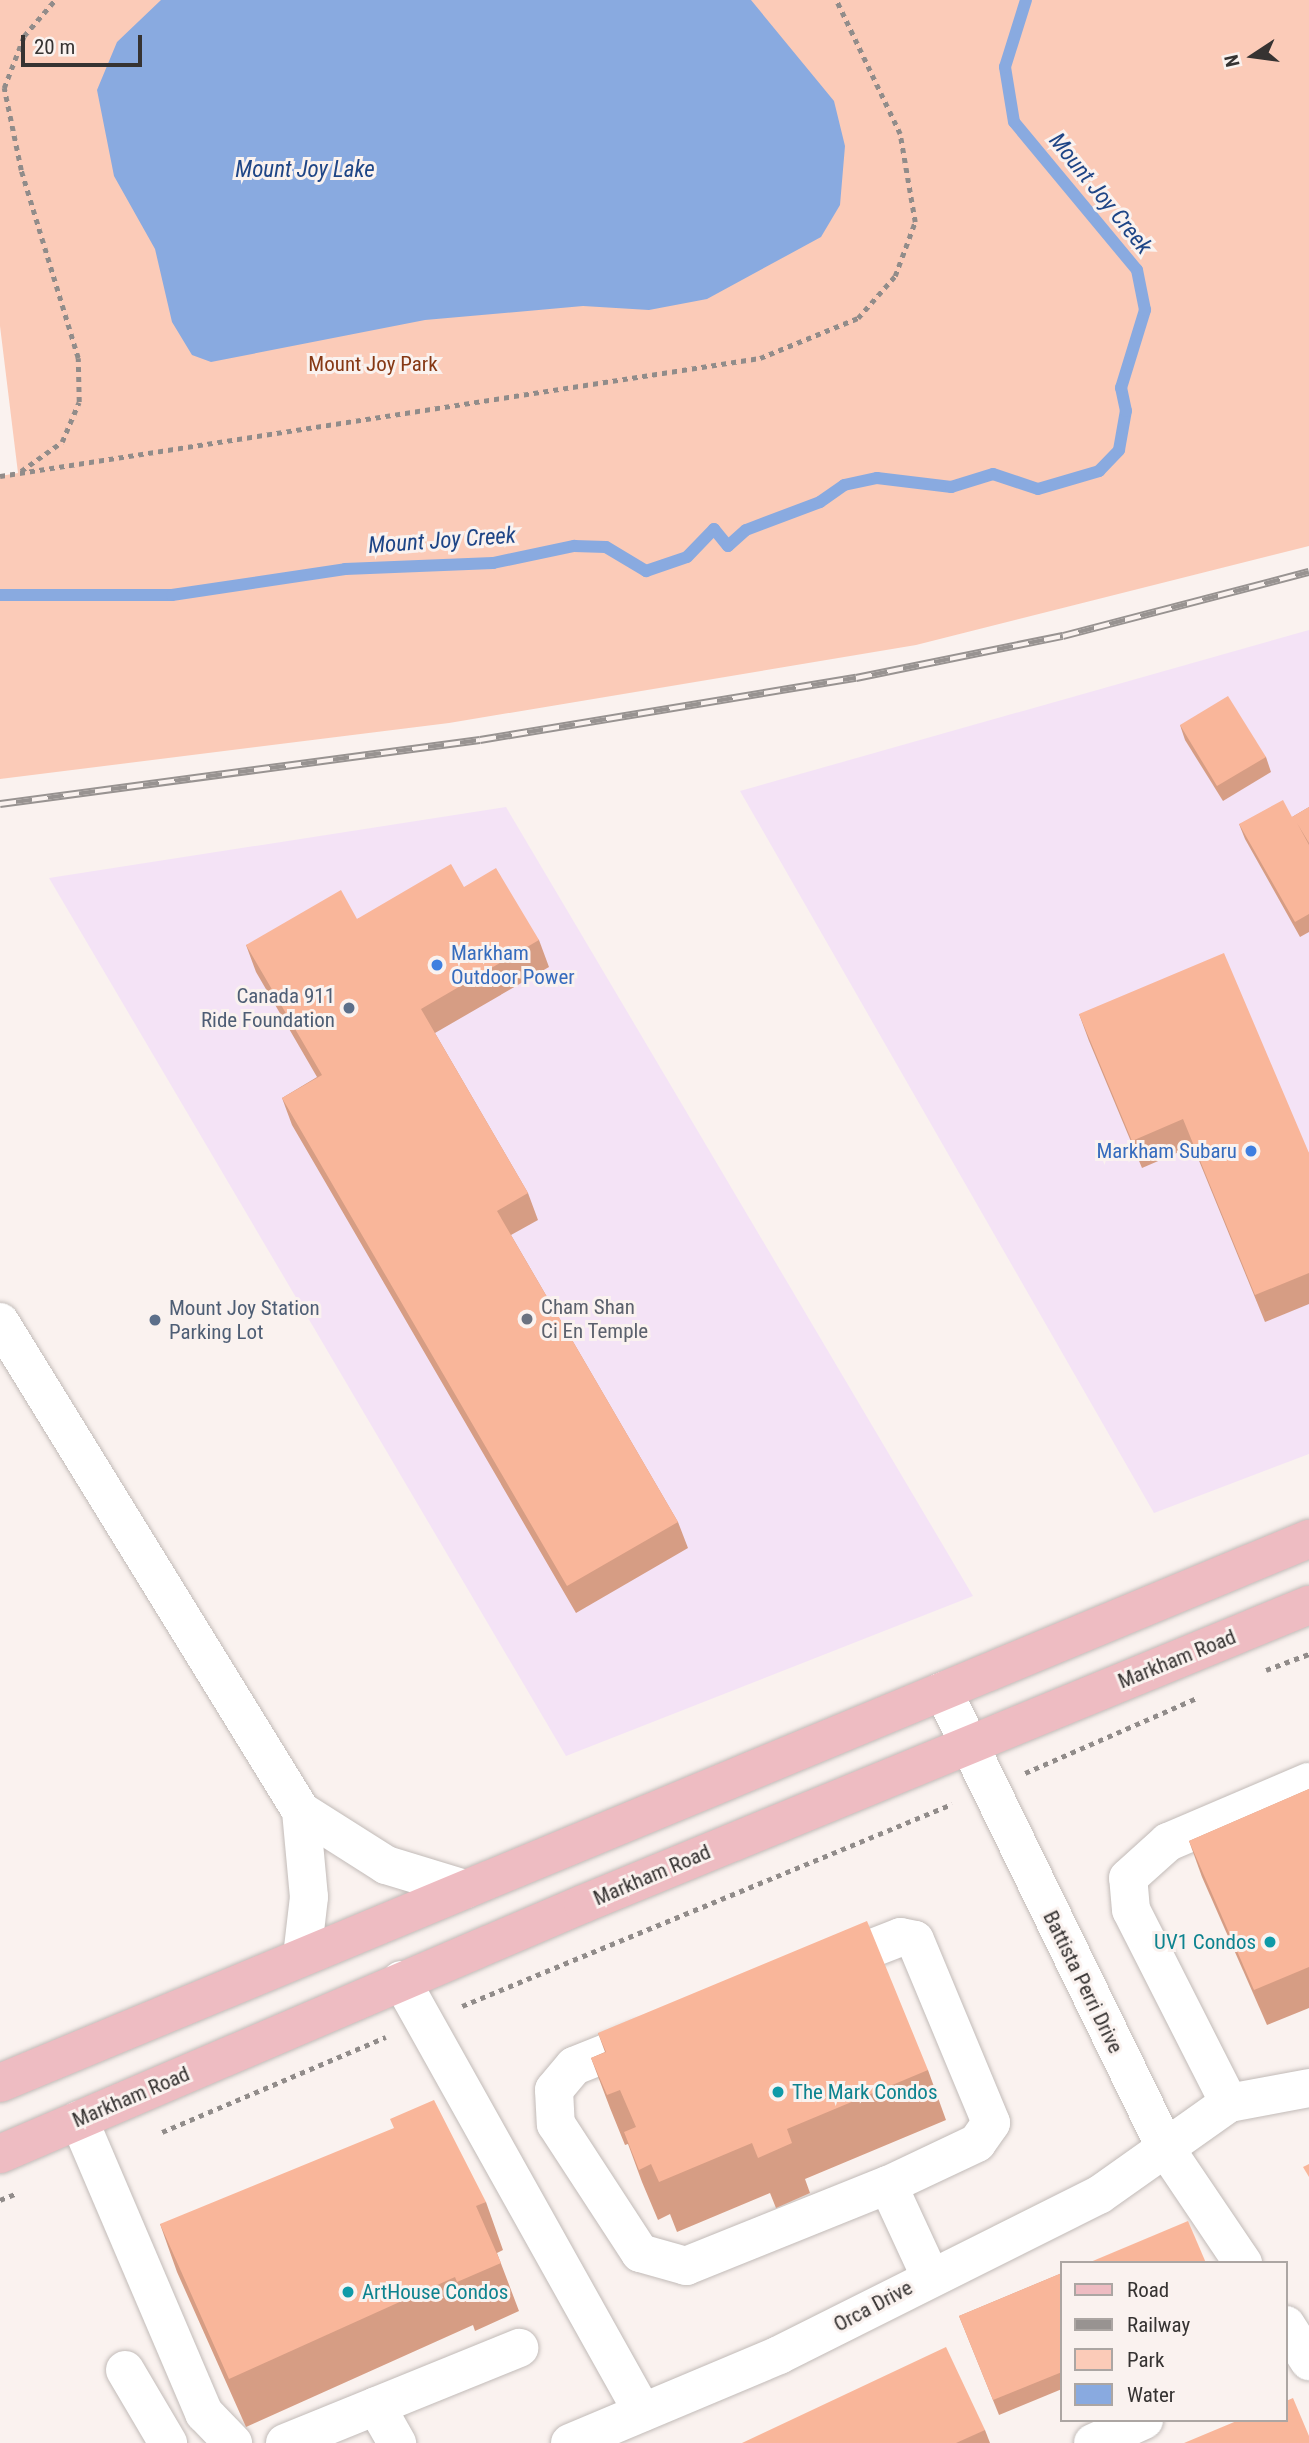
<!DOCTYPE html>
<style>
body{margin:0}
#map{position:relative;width:1309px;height:2443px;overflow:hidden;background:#faf2ef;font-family:"Roboto Condensed",sans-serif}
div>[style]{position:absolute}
.commercial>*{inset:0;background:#f4e3f6}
.green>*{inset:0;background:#fbcbb8}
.water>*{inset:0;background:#89aae0}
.stream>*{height:12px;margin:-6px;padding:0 6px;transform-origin:6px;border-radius:6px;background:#89aae0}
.path>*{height:4.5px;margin-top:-2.25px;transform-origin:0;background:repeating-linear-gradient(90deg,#918c8a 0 5px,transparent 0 10px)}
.roads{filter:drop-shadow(0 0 2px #c2bbb8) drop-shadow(0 0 2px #c2bbb8)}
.minor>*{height:38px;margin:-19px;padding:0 19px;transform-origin:19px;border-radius:19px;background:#fff}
.major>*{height:38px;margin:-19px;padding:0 19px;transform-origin:19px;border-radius:19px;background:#eebcc2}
.rail>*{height:8px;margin-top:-4px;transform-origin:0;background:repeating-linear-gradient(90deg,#faf2ef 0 16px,#989391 0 32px);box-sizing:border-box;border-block:2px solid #989391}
.wall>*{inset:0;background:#d69d84}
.building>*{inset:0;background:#f9b69a}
.dots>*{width:19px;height:19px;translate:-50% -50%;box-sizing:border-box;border:4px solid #faf2ef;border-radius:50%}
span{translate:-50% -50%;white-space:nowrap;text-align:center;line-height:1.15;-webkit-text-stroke:6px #faf2ef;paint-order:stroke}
.park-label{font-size:21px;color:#863814}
.shop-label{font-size:21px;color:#366cbe}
.left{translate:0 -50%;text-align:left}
.right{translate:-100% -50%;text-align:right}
.service-label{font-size:21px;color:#4e5e75}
.worship-label{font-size:21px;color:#5b616d}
.street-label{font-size:21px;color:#363332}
.culture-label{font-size:21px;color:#0d838f}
.water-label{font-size:23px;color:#1e4586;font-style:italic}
.legend{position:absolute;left:1060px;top:2261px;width:228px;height:161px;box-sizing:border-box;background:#faf2ef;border:2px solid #aca6a3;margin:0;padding:9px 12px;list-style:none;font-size:21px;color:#363332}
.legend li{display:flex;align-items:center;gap:14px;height:35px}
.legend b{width:35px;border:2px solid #aca6a3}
.north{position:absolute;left:1218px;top:21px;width:70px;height:70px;-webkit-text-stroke:5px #faf2ef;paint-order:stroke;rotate:257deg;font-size:19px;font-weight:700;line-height:28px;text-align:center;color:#363332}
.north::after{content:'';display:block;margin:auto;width:24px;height:32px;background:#363332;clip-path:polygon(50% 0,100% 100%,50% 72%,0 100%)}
.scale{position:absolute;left:21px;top:35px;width:121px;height:32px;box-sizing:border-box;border:4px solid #363332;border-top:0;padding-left:9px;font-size:21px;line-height:24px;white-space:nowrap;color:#363332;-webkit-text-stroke:5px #faf2ef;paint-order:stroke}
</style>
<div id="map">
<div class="commercial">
<i style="clip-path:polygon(1309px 630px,1309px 1454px,1154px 1513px,740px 791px)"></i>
<i style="clip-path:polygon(506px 807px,973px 1596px,566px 1756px,49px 878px)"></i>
</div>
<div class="green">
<i style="clip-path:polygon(0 0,1309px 0,1309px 546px,916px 645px,449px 723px,0 779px,0 476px,18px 473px,0 326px)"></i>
</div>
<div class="water">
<i style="clip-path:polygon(161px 0,751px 0,834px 101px,845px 146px,840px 205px,821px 237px,707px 299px,649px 310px,583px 306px,425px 320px,211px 362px,192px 355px,172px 322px,155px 249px,114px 176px,97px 90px,117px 42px)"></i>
</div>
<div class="stream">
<i style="left:0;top:595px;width:172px"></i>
<i style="left:172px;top:595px;width:175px;rotate:-8.5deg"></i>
<i style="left:345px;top:569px;width:148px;rotate:-2.3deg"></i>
<i style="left:493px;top:563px;width:83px;rotate:-11.9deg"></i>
<i style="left:574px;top:546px;width:32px;rotate:2deg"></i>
<i style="left:606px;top:547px;width:47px;rotate:31deg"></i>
<i style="left:646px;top:571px;width:43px;rotate:-18.9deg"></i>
<i style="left:687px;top:557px;width:39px;rotate:-46deg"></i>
<i style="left:714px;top:529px;width:22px;rotate:51deg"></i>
<i style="left:728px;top:546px;width:24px;rotate:-42deg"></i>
<i style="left:746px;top:530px;width:79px;rotate:-20.7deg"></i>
<i style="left:820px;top:502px;width:29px;rotate:-35deg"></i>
<i style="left:844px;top:485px;width:34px;rotate:-12deg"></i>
<i style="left:877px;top:478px;width:75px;rotate:6.9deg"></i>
<i style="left:951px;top:487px;width:44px;rotate:-17.2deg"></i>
<i style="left:993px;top:474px;width:47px;rotate:18.4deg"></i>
<i style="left:1038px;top:489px;width:64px;rotate:-16.4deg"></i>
<i style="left:1099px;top:471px;width:29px;rotate:-46deg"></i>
<i style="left:1119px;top:450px;width:40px;rotate:-80deg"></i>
<i style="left:1126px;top:411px;width:24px;rotate:-102deg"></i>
<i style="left:1121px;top:388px;width:82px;rotate:-72.9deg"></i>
<i style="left:1145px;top:310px;width:41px;rotate:-101.3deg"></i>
<i style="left:1137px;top:270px;width:192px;rotate:-129.7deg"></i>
<i style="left:1014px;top:122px;width:56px;rotate:-99.3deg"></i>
<i style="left:1005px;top:67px;width:70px;rotate:-72.6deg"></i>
</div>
<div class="path">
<i style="left:21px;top:471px;width:50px;rotate:-35.3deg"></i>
<i style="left:62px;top:442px;width:43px;rotate:-67deg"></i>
<i style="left:79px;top:402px;width:44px;rotate:-91.3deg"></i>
<i style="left:78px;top:358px;width:196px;rotate:-106.9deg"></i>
<i style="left:21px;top:170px;width:84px;rotate:-101.7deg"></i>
<i style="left:4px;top:88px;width:56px;rotate:-69deg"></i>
<i style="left:24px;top:36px;width:48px;rotate:-49.3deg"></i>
<i style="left:0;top:476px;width:769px;rotate:-8.83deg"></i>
<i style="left:760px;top:358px;width:106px;rotate:-22.2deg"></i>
<i style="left:858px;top:318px;width:56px;rotate:-48.6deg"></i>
<i style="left:895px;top:276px;width:58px;rotate:-69.7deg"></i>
<i style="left:915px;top:222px;width:89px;rotate:-99.7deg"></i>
<i style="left:900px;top:134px;width:148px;rotate:-115.5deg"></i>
<i style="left:1266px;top:1670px;width:46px;rotate:-20.4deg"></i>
<i style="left:1025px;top:1773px;width:188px;rotate:-23.6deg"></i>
<i style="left:462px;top:2006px;width:530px;rotate:-22.4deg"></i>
<i style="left:162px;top:2132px;width:243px;rotate:-23deg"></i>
<i style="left:0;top:2200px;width:16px;rotate:-22deg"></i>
</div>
<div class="roads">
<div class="minor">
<i style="left:0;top:1322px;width:574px;rotate:58.39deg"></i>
<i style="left:301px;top:1811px;width:101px;rotate:32.4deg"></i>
<i style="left:386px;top:1865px;width:83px;rotate:16.9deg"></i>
<i style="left:943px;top:1691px;width:509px;rotate:64.04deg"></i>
<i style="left:1166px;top:2149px;width:138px;rotate:56deg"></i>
<i style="left:301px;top:1811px;width:86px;rotate:84.7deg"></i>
<i style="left:309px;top:1897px;width:60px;rotate:96.7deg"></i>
<i style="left:829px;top:1965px;width:77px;rotate:-21.3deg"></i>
<i style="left:901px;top:1937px;width:14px;rotate:12deg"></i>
<i style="left:915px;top:1940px;width:198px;rotate:67.4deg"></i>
<i style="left:991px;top:2123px;width:24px;rotate:125deg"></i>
<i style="left:977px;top:2143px;width:98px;rotate:154.7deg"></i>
<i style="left:888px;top:2185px;width:100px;rotate:65.2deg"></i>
<i style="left:401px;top:1980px;width:495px;rotate:60.8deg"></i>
<i style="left:639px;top:2040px;width:70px;rotate:158.2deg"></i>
<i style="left:574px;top:2066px;width:31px;rotate:130deg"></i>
<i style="left:554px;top:2090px;width:34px;rotate:87deg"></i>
<i style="left:556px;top:2124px;width:154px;rotate:56.9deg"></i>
<i style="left:640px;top:2253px;width:48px;rotate:15.8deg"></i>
<i style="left:686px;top:2266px;width:218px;rotate:-21.9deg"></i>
<i style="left:1229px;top:2103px;width:216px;rotate:-116.9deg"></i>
<i style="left:1131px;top:1910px;width:32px;rotate:-95deg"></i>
<i style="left:1128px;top:1878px;width:54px;rotate:-42deg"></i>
<i style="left:1168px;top:1842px;width:153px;rotate:-23.1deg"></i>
<i style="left:79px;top:2120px;width:319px;rotate:66.9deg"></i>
<i style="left:204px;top:2413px;width:42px;rotate:46deg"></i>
<i style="left:1286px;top:2325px;width:43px;rotate:57.4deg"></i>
<i style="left:125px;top:2370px;width:85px;rotate:59.5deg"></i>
<i style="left:376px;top:2406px;width:43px;rotate:60.4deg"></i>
<i style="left:285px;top:2443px;width:253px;rotate:-22.1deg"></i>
<i style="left:570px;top:2443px;width:227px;rotate:-22.8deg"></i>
<i style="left:779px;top:2355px;width:358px;rotate:-26.6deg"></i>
<i style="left:1099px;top:2195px;width:159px;rotate:-35.3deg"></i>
<i style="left:1229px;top:2103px;width:81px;rotate:-10.6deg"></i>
<i style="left:1093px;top:2443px;width:56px;rotate:-24.3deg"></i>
</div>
<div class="major">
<i style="left:0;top:2083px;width:1418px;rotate:-22.57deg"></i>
<i style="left:0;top:2154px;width:634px;rotate:-23.21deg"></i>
<i style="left:583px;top:1904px;width:785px;rotate:-22.38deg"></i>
</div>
</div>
<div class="rail">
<i style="left:0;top:804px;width:484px;rotate:-7.6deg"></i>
<i style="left:480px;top:740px;width:381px;rotate:-9.4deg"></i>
<i style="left:856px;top:678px;width:211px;rotate:-11.5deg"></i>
<i style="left:1063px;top:636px;width:254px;rotate:-14.6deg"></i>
</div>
<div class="wall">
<i style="clip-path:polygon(1180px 725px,1266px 757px,1271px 772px,1223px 801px,1185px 740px)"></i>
<i style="clip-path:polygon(1309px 807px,1309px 932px,1300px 937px,1245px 839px,1239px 824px,1292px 817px)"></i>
<i style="clip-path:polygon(464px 887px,539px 940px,549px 967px,435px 1033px,528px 1193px,538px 1220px,511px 1235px,678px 1522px,688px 1548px,576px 1613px,292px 1125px,282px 1098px,317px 1077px,256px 972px,246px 945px,357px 919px)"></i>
<i style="clip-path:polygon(1079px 1014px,1309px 1153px,1309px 1304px,1265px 1322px,1193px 1146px,1142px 1168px,1089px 1041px)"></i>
<i style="clip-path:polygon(1309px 1789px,1309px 2008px,1267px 2025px,1202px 1877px,1189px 1841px)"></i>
<i style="clip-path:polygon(598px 2033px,928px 2070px,946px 2120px,805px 2179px,810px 2193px,776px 2208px,770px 2193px,677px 2232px,670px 2214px,658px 2220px,642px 2182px,628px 2144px,625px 2145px,610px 2108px,591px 2058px,605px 2052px)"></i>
<i style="clip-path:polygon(486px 2202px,503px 2250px,497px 2253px,519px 2311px,475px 2331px,473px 2325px,246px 2427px,177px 2272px,160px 2224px)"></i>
<i style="clip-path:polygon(1062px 2273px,1062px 2389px,999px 2415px,959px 2316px)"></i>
<i style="clip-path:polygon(985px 2430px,990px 2443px,742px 2443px)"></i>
</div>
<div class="building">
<i style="clip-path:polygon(1228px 696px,1266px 757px,1217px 786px,1180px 725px)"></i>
<i style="clip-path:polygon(1283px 800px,1292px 817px,1309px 807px,1309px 843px,1297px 823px,1309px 845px,1309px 914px,1295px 922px,1239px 824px)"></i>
<i style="clip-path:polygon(451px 864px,464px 887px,496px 868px,539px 940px,421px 1009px,528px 1193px,497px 1211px,678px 1522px,567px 1586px,282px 1098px,322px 1075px,246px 945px,341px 890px,357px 919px)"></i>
<i style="clip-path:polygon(1224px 953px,1309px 1153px,1309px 1273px,1255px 1295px,1183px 1119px,1132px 1141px,1079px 1014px)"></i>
<i style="clip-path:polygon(1309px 1789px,1309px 1967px,1254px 1990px,1189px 1841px)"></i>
<i style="clip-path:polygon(867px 1921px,928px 2070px,787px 2129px,792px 2143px,758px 2158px,752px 2143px,659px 2182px,651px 2164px,639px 2170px,624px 2132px,636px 2127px,620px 2090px,607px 2095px,591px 2058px,606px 2052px,598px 2033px)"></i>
<i style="clip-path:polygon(434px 2100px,486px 2202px,476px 2206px,501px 2263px,457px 2282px,455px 2277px,229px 2379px,160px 2224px,394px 2128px,390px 2119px)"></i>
<i style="clip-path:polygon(1309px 2164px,1309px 2177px,1303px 2167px)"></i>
<i style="clip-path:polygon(1188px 2221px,1206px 2263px,1088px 2263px)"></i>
<i style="clip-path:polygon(1062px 2273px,1062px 2372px,993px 2400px,959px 2316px)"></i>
<i style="clip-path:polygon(946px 2347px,985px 2430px,956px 2443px,742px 2443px)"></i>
<i style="clip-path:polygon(1293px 2398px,1309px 2436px,1309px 2443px,1184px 2443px,1239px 2420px,1286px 2420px,1286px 2401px)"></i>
</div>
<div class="dots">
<i style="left:437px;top:965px;background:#3f7fe0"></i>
<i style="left:349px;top:1008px;background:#5c6f8a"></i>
<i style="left:1251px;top:1151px;background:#3f7fe0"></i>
<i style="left:527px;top:1319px;background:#6b7280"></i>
<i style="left:155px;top:1320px;background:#5c6f8a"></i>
<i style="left:1270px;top:1942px;background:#0f9aa8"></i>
<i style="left:778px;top:2092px;background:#0f9aa8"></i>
<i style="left:348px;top:2292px;background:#0f9aa8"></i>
</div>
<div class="park-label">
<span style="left:373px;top:364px">Mount Joy Park</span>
</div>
<div class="shop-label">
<span class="left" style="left:451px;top:965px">Markham<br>Outdoor Power</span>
<span class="right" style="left:1237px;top:1151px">Markham Subaru</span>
</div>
<div class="service-label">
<span class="right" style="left:335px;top:1008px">Canada 911<br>Ride Foundation</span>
<span class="left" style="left:169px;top:1320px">Mount Joy Station<br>Parking Lot</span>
</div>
<div class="worship-label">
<span class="left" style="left:541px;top:1319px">Cham Shan<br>Ci En Temple</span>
</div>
<div class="street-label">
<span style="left:1177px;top:1659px;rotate:-22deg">Markham Road</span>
<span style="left:652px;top:1875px;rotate:-23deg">Markham Road</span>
<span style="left:1083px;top:1982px;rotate:64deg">Battista Perri Drive</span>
<span style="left:131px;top:2097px;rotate:-23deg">Markham Road</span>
<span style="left:873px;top:2306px;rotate:-28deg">Orca Drive</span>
</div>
<div class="culture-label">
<span class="right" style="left:1256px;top:1942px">UV1 Condos</span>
<span class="left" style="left:792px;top:2092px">The Mark Condos</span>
<span class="left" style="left:362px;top:2292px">ArtHouse Condos</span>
</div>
<div class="water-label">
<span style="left:305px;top:170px">Mount Joy Lake</span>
<span style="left:1100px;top:194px;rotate:51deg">Mount Joy Creek</span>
<span style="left:442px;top:541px;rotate:-4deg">Mount Joy Creek</span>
</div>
<ul class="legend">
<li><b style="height:9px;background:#eebcc2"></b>Road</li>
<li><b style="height:9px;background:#989391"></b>Railway</li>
<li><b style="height:19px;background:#fbcbb8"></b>Park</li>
<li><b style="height:19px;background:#89aae0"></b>Water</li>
</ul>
<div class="north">N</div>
<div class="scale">20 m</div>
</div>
